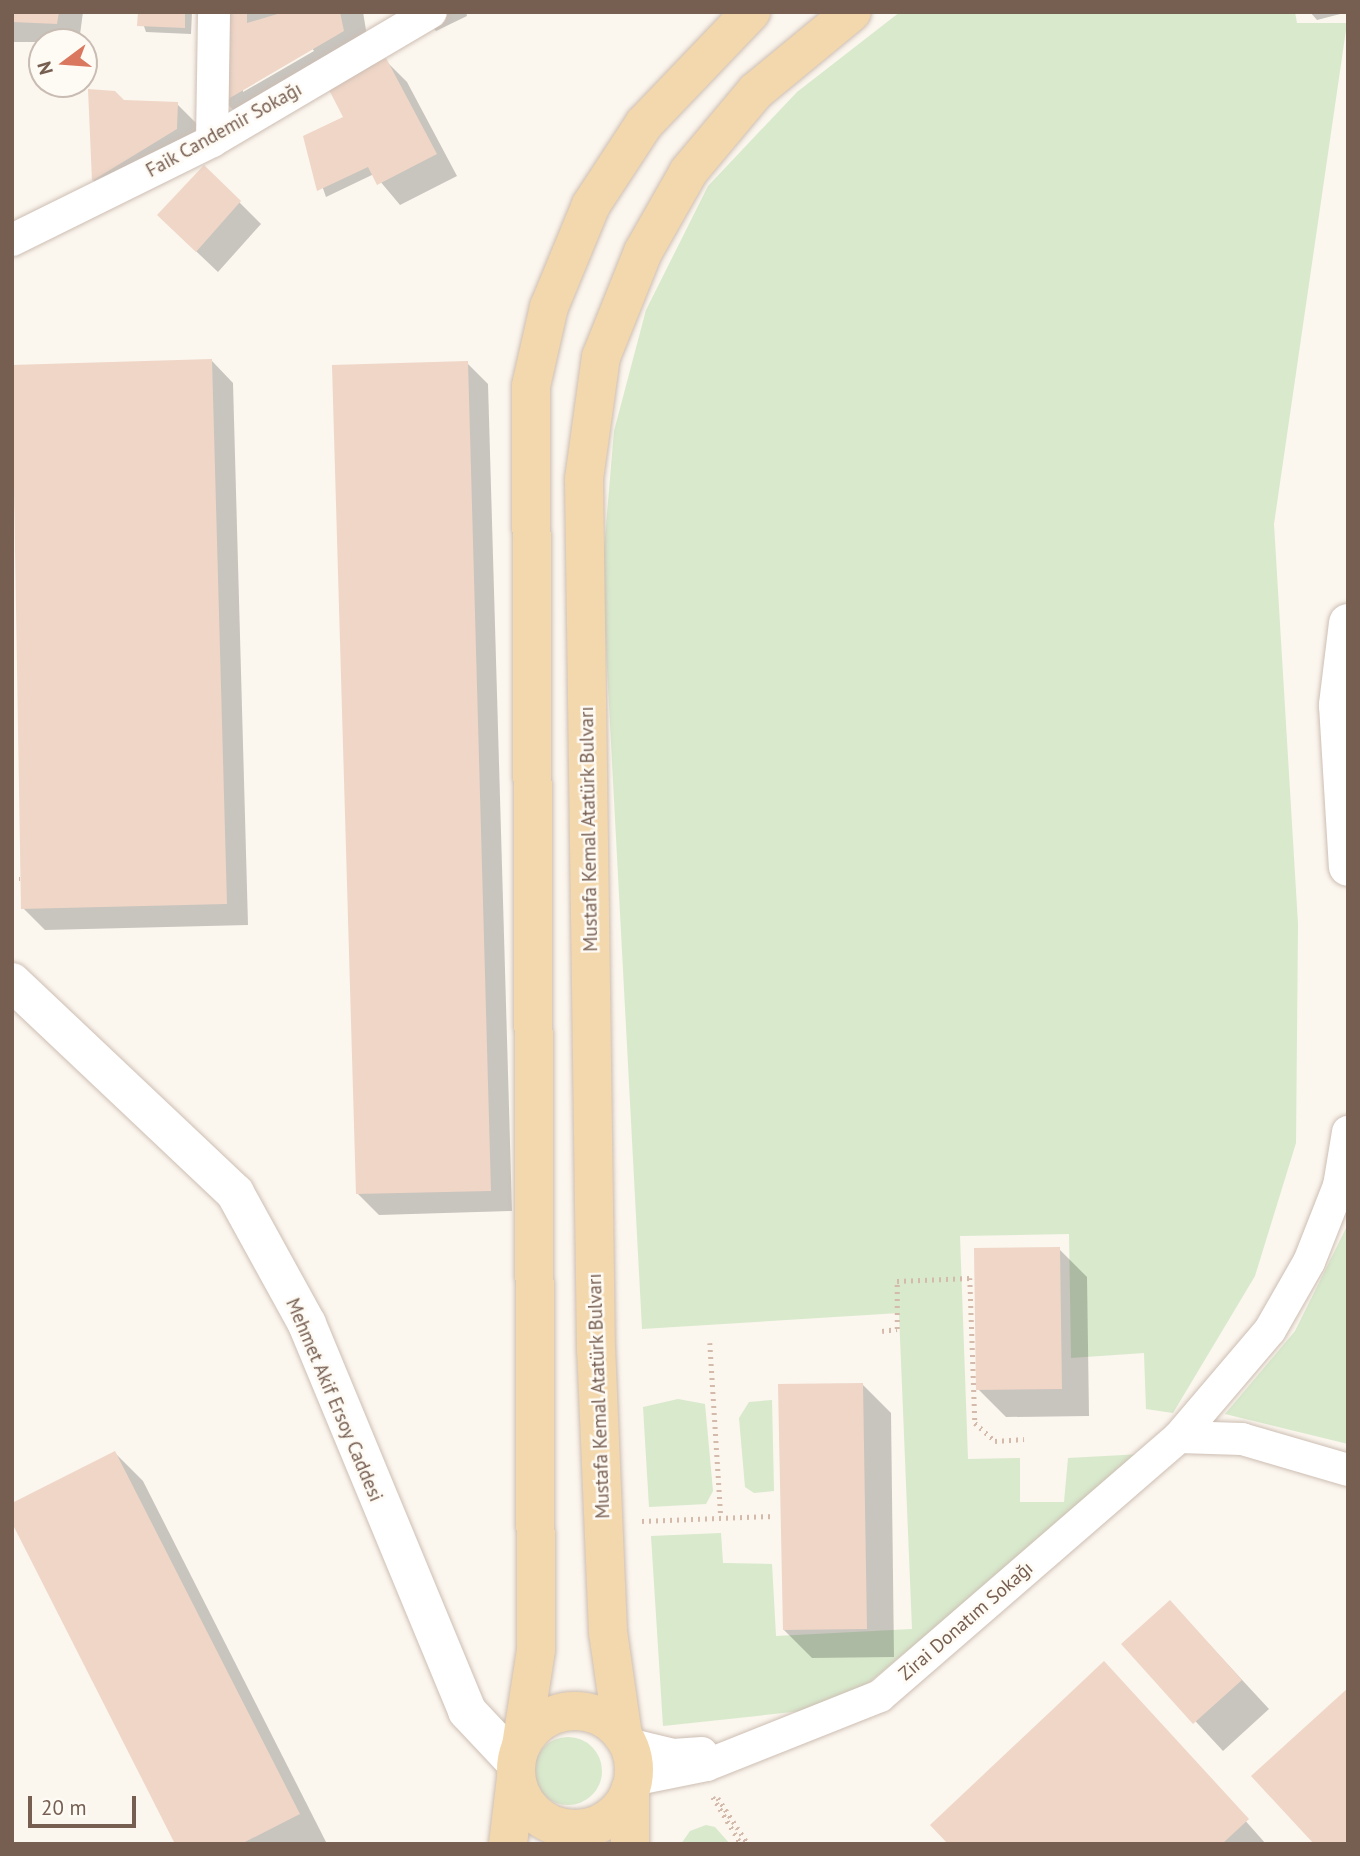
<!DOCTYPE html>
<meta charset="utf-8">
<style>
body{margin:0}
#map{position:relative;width:1360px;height:1856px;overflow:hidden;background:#fbf6ee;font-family:"PT Sans",sans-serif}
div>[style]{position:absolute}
.green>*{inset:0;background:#d8e9cc}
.round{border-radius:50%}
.shadow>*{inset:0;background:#0003}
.building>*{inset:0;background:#efd6c7}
.path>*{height:4.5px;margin-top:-2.25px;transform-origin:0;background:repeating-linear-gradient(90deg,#d4baaa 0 2px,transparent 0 7px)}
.roads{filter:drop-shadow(0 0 2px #cdbeb3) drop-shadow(0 0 2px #cdbeb3)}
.minor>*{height:32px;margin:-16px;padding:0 16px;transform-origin:16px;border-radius:16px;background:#fff}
.tertiary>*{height:38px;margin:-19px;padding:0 19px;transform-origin:19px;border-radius:19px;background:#fff}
.secondary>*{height:38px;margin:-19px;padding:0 19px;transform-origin:19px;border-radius:19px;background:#fff}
.primary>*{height:38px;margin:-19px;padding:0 19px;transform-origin:19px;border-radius:19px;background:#f3d8ad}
.primary>.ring{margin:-19px;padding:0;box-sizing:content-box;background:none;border:38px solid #f3d8ad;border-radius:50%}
span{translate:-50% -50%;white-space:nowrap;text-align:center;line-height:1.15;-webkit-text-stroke:5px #fefaf4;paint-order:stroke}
.street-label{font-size:19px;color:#765e51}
.frame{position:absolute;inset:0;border:14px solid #765e51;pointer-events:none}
.north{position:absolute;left:28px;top:28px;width:70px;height:70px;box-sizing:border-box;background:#fefaf4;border:2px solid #c8bcb3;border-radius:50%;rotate:254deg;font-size:19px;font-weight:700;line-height:28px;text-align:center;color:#765e51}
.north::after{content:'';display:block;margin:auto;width:24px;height:32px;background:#d9785f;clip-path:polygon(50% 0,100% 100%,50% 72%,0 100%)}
.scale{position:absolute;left:28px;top:1796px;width:108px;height:32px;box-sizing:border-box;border:4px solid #765e51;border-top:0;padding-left:9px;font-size:21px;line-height:24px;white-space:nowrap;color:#765e51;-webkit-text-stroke:5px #fefaf4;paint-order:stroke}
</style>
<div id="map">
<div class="green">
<i style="clip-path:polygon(900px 12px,1295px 12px,1297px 23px,1347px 23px,1274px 524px,1298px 924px,1296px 1143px,1255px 1276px,1173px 1413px,1146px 1409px,1144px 1353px,1071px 1358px,1069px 1234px,960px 1236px,968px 1459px,1020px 1458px,1020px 1502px,1064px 1502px,1068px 1458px,1142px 1454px,840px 1707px,663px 1726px,651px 1536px,721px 1533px,723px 1563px,772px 1564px,776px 1636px,912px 1629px,899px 1313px,642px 1329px,602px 573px,614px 431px,646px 310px,708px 186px,797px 92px)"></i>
<i style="clip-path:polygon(1348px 1224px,1348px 1444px,1225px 1414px,1295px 1331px)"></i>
<i style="clip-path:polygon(678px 1399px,705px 1404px,713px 1491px,706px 1504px,649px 1507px,643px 1407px)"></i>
<i style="clip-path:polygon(772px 1400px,774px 1491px,754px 1493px,745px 1487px,739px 1418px,749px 1402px)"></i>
<i class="round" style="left:534px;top:1737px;width:68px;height:68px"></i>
<i style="clip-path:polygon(706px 1825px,715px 1827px,730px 1844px,681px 1844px,690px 1831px)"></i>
</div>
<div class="shadow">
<i style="clip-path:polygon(12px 12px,83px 12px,79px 42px,12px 42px)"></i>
<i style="clip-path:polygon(139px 12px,192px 12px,191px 34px,146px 32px)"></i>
<i style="clip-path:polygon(evenodd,224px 12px,363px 12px,371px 60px,246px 123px,225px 102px,224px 12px,312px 48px,314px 51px,243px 92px,243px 88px,312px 48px)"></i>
<i style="clip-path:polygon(418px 12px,466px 12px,467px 16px,436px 31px)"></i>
<i style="clip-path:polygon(1348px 12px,1317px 20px,1310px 12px)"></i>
<i style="clip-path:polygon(385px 60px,407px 82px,457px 176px,400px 205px,374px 174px,326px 197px,305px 137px,342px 120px)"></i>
<i style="clip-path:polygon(177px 104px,199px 126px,198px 151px,115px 201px,93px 180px)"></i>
<i style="clip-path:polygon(204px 167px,261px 224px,218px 272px,180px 236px)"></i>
<i style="clip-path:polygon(212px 361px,233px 383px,248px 925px,45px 930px,23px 908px,12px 366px)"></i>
<i style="clip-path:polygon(467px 363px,488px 384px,512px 1211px,379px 1215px,357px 1193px)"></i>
<i style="clip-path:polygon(1059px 1249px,1087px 1277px,1089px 1416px,1006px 1417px,978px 1389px)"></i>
<i style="clip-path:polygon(863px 1385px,891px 1413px,894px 1657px,812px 1658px,784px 1630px)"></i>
<i style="clip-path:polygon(115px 1453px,143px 1481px,326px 1842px,177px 1844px)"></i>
<i style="clip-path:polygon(1170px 1602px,1269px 1709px,1223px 1751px,1124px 1644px)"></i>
<i style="clip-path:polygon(1125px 1685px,1266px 1844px,951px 1844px)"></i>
</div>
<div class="building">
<i style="clip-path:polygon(12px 12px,59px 12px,57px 24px,12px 22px)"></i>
<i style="clip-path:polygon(138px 12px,185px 12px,185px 28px,137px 26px)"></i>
<i style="clip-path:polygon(222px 12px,247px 12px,247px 23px,284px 12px,340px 12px,344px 31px,223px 102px)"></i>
<i style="clip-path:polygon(386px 58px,437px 154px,377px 185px,368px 167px,317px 191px,303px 136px,343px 117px,327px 86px)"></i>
<i style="clip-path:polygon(88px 89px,115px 91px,124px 100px,178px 102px,177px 129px,92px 181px)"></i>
<i style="clip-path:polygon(204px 165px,241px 201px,196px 252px,157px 215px)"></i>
<i style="clip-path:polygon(212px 359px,227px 904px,21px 909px,12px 365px)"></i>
<i style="clip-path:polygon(468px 361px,491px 1191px,356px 1194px,332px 365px)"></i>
<i style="clip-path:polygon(1060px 1247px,1062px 1389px,976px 1390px,974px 1248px)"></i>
<i style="clip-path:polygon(863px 1383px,867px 1629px,783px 1630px,778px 1384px)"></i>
<i style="clip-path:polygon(115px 1451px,300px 1814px,241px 1844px,175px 1844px,12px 1523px,12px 1503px)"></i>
<i style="clip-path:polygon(1170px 1600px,1242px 1680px,1193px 1724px,1121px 1644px)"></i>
<i style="clip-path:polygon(1104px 1661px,1249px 1819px,1222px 1844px,948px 1844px,930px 1825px)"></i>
<i style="clip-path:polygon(1348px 1688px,1348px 1844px,1314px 1844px,1251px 1776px)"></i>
</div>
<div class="path">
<i style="left:12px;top:879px;width:8px"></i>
<i style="left:882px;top:1331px;width:15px;rotate:-8deg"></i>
<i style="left:897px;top:1329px;width:48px;rotate:-90deg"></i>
<i style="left:897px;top:1281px;width:73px;rotate:-2.4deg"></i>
<i style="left:970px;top:1278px;width:145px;rotate:88deg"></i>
<i style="left:975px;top:1423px;width:27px;rotate:42deg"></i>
<i style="left:995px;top:1441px;width:29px;rotate:-4deg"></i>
<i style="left:710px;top:1343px;width:174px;rotate:86.4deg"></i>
<i style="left:642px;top:1521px;width:132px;rotate:-2.2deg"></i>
<i style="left:713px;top:1797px;width:55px;rotate:59.2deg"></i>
<i style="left:718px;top:1798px;width:55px;rotate:56.9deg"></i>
</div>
<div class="roads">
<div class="minor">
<i style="left:212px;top:141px;width:129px;rotate:-89.1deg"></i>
<i style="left:12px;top:240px;width:223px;rotate:-26.3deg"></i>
<i style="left:212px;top:141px;width:254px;rotate:-30.5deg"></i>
<i style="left:1179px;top:1437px;width:63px;rotate:1.8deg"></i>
<i style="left:1242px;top:1439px;width:110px;rotate:16.3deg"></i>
<i style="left:628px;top:1744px;width:46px;rotate:13.7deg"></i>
<i style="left:673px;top:1755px;width:29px;rotate:-4deg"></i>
<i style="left:632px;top:1780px;width:76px;rotate:-11.3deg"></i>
<i style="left:707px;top:1765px;width:186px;rotate:-21.7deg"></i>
<i style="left:880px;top:1696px;width:396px;rotate:-40.9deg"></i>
<i style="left:1179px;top:1437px;width:140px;rotate:-49.6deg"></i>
<i style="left:1270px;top:1330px;width:78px;rotate:-60.2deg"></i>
<i style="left:1309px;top:1262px;width:82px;rotate:-68.5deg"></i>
<i style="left:1339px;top:1186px;width:55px;rotate:-80.5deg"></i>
</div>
<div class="tertiary">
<i style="left:1348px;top:623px;width:83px;rotate:97deg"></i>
<i style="left:1338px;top:705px;width:162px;rotate:86.5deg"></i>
</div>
<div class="secondary">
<i style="left:12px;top:982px;width:307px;rotate:43.4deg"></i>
<i style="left:235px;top:1193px;width:149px;rotate:61.2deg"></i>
<i style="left:307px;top:1324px;width:419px;rotate:67.5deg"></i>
<i style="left:467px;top:1711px;width:71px;rotate:46.7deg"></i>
</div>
<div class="primary">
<i class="ring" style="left:516px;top:1711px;width:80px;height:80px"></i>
<i style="left:623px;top:1736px;width:105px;rotate:-98.2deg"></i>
<i style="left:608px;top:1632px;width:282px;rotate:-92.4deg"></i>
<i style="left:596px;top:1350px;width:871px;rotate:-90.79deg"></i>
<i style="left:584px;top:479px;width:123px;rotate:-82.1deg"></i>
<i style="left:601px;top:357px;width:113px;rotate:-68.2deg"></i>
<i style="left:643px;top:252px;width:93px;rotate:-60.4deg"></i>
<i style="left:689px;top:171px;width:104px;rotate:-50.1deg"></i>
<i style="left:756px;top:91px;width:124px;rotate:-39.5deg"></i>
<i style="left:521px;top:1746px;width:97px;rotate:-81.1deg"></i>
<i style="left:536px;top:1650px;width:1264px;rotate:-90.23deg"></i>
<i style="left:531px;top:386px;width:81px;rotate:-77.2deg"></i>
<i style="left:549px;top:307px;width:110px;rotate:-67.6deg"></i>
<i style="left:591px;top:205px;width:97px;rotate:-56.8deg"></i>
<i style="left:644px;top:124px;width:155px;rotate:-46.3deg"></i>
<i style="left:508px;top:1844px;width:66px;rotate:-83.1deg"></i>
<i style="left:630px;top:1844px;width:54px;rotate:-90deg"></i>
</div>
</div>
<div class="street-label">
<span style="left:224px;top:130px;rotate:-29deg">Faik Candemir Sokağı</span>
<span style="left:589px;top:829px;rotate:-91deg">Mustafa Kemal Atatürk Bulvarı</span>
<span style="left:599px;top:1396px;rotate:-92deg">Mustafa Kemal Atatürk Bulvarı</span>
<span style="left:334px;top:1400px;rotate:67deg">Mehmet Akif Ersoy Caddesi</span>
<span style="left:966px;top:1621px;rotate:-41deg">Zirai Donatım Sokağı</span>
</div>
<div class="frame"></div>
<div class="north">N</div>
<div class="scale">20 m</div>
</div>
